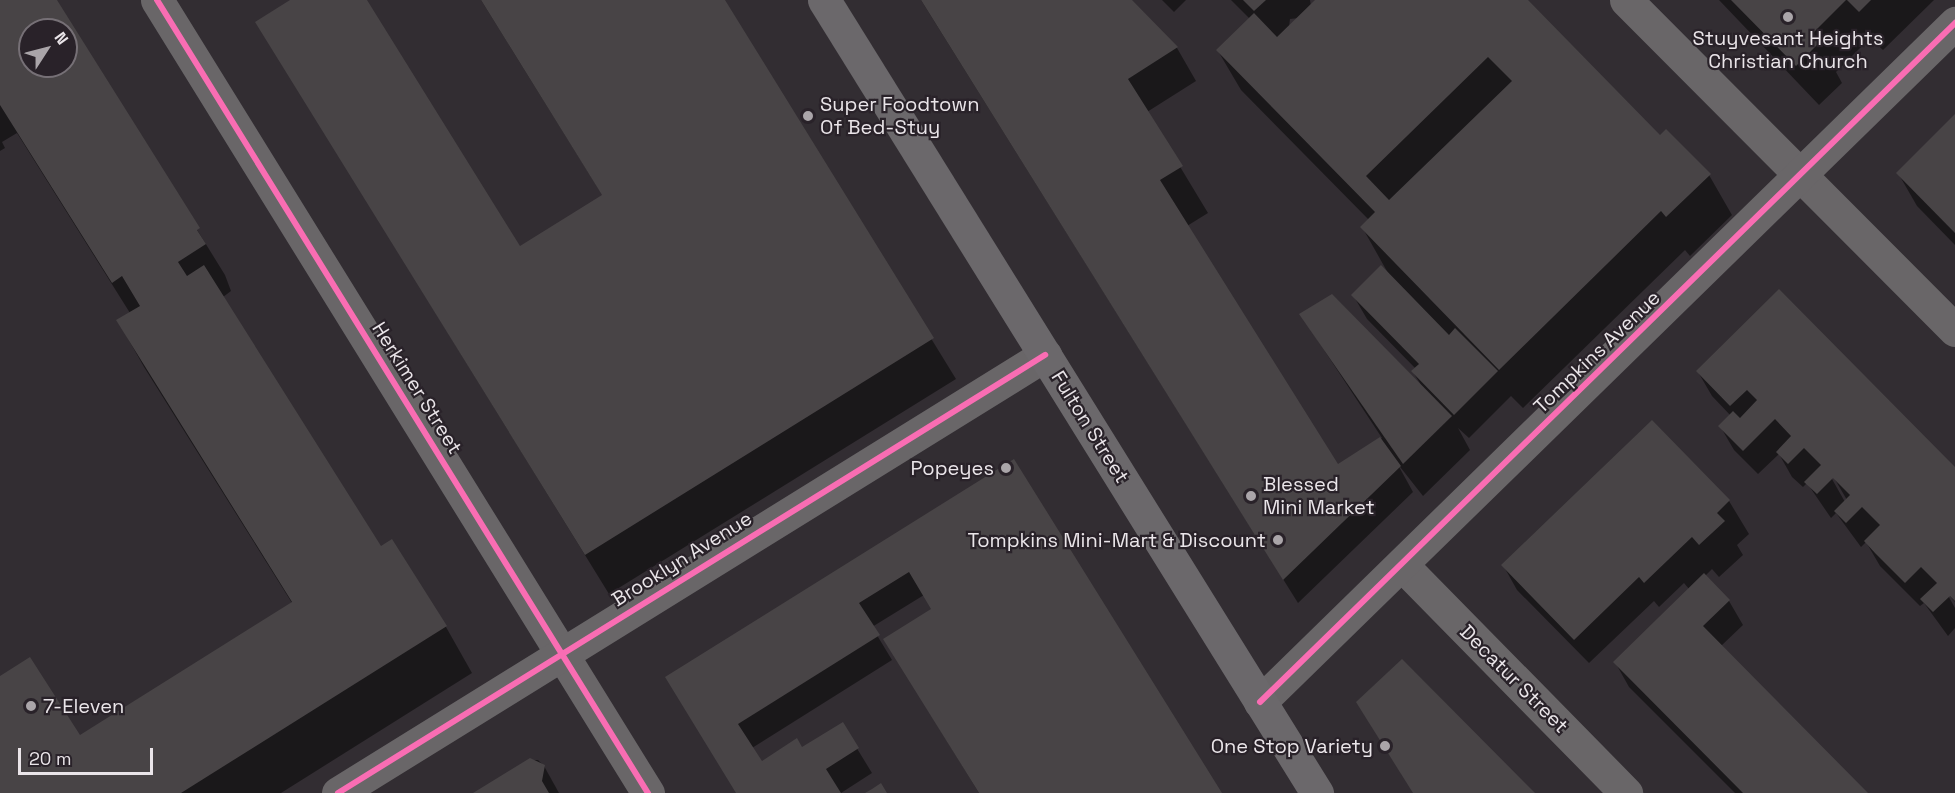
<!DOCTYPE html>
<style>
body{margin:0}
#map{position:relative;width:1955px;height:793px;overflow:hidden;background:#322d32;font-family:"Space Grotesk",sans-serif}
div>[style]{position:absolute}
.shadow>*{inset:0;background:#0007}
.building>*{inset:0;background:#484446}
.minor>*{height:33px;margin:-16.5px;padding:0 16.5px;transform-origin:16.5px;border-radius:16.5px;background:#696668}
.tertiary>*{height:33px;margin:-16.5px;padding:0 16.5px;transform-origin:16.5px;border-radius:16.5px;background:#696668}
.secondary>*{height:33px;margin:-16.5px;padding:0 16.5px;transform-origin:16.5px;border-radius:16.5px;background:#6b686b}
.cycleway>*{height:6px;margin:-3px;padding:0 3px;transform-origin:3px;border-radius:3px;background:#f96db3}
.dots>*{width:16px;height:16px;translate:-50% -50%;box-sizing:border-box;border:3px solid #292229;border-radius:50%}
span{translate:-50% -50%;white-space:nowrap;text-align:center;line-height:1.15;-webkit-text-stroke:4.5px #292229;paint-order:stroke}
.poi-label{font-size:20px;color:#eae5e9}
.left{translate:0 -50%;text-align:left}
.right{translate:-100% -50%;text-align:right}
.street-label{font-size:20px;color:#eae5e9}
.north{position:absolute;left:18px;top:18px;width:60px;height:60px;box-sizing:border-box;background:#292229;border:2px solid #767076;border-radius:50%;rotate:54deg;font-size:16px;font-weight:700;line-height:24px;text-align:center;color:#eae5e9}
.north::after{content:'';display:block;margin:auto;width:21px;height:27px;background:#aaa5a9;clip-path:polygon(50% 0,100% 100%,50% 72%,0 100%)}
.scale{position:absolute;left:18px;top:748px;width:135px;height:27px;box-sizing:border-box;border:3px solid #eae5e9;border-top:0;padding-left:8px;font-size:18px;line-height:21px;white-space:nowrap;color:#eae5e9;-webkit-text-stroke:4px #292229;paint-order:stroke}
</style>
<div id="map">
<div class="shadow">
<i style="clip-path:polygon(evenodd,0 0,55px 0,225px 275px,231px 291px,223px 297px,381px 549px,446px 627px,472px 673px,281px 793px,0 793px,0 678px,86px 749px,292px 603px,144px 367px,118px 321px,130px 313px,17px 133px,2px 142px,5px 148px,0 151px,0 0,30px 30px,66px 30px,66px 66px,30px 66px,30px 30px)"></i>
<i style="clip-path:polygon(293px 0,365px 0,519px 248px,603px 196px,481px 0,723px 0,956px 379px,609px 594px,257px 23px)"></i>
<i style="clip-path:polygon(evenodd,921px 0,1130px 0,1177px 48px,1196px 81px,1147px 112px,1208px 213px,1187px 226px,1337px 466px,1382px 438px,1301px 315px,1421px 385px,1413px 372px,1416px 369px,1367px 319px,1353px 295px,1388px 273px,1362px 227px,1369px 220px,1241px 90px,1218px 51px,1250px 19px,1231px 0,1310px 0,1311px 6px,1317px 0,1526px 0,1660px 137px,1709px 175px,1732px 215px,1690px 256px,1685px 250px,1523px 408px,1511px 396px,1469px 438px,1458px 428px,1470px 450px,1423px 496px,1397px 463px,1413px 492px,1298px 603px,921px 0,1299px 18px,1289px 27px,1290px 19px,1299px 18px)"></i>
<i style="clip-path:polygon(1162px 0,1186px 0,1174px 12px)"></i>
<i style="clip-path:polygon(1719px 0,1934px 0,1883px 50px,1870px 38px,1836px 72px,1842px 83px,1819px 105px)"></i>
<i style="clip-path:polygon(1955px 116px,1955px 245px,1917px 206px,1898px 173px)"></i>
<i style="clip-path:polygon(evenodd,1779px 291px,1955px 469px,1955px 602px,1945px 590px,1955px 608px,1955px 628px,1948px 636px,1924px 603px,1920px 606px,1880px 566px,1866px 542px,1861px 547px,1836px 513px,1831px 518px,1807px 483px,1803px 487px,1792px 477px,1779px 454px,1758px 474px,1734px 450px,1720px 426px,1731px 416px,1712px 396px,1698px 372px,1779px 291px,1830px 471px,1847px 500px,1845px 502px,1828px 472px,1830px 471px)"></i>
<i style="clip-path:polygon(1013px 462px,1221px 793px,979px 793px,885px 640px,933px 610px,924px 595px,872px 627px,892px 660px,752px 748px,761px 763px,802px 749px,842px 724px,872px 773px,841px 793px,737px 793px,681px 702px)"></i>
<i style="clip-path:polygon(1729px 501px,1749px 534px,1737px 545px,1743px 555px,1719px 577px,1712px 569px,1705px 576px,1729px 601px,1743px 625px,1721px 646px,1866px 793px,1735px 793px,1629px 687px,1615px 662px,1689px 589px,1684px 583px,1659px 607px,1654px 601px,1589px 663px,1517px 590px,1503px 565px)"></i>
<i style="clip-path:polygon(529px 760px,538px 760px,544px 766px,559px 793px,476px 793px)"></i>
</div>
<div class="building">
<i style="clip-path:polygon(evenodd,0 0,57px 0,200px 228px,197px 230px,206px 244px,178px 262px,187px 276px,204px 265px,381px 546px,392px 539px,447px 626px,181px 793px,0 793px,0 676px,30px 657px,80px 735px,292px 602px,116px 320px,140px 306px,122px 276px,112px 283px,0 105px,0 0,30px 30px,66px 30px,66px 66px,30px 66px,30px 30px)"></i>
<i style="clip-path:polygon(290px 0,367px 0,520px 246px,602px 195px,481px 0,725px 0,934px 338px,585px 555px,255px 22px)"></i>
<i style="clip-path:polygon(921px 0,1132px 0,1178px 47px,1128px 79px,1183px 166px,1160px 180px,1338px 464px,1380px 437px,1401px 466px,1283px 580px)"></i>
<i style="clip-path:polygon(1243px 0,1266px 0,1254px 11px)"></i>
<i style="clip-path:polygon(evenodd,1315px 0,1528px 0,1660px 135px,1666px 129px,1711px 174px,1666px 217px,1661px 211px,1499px 370px,1360px 227px,1375px 212px,1216px 50px,1254px 13px,1277px 37px,1315px 0,1488px 57px,1512px 81px,1389px 200px,1366px 176px,1488px 57px)"></i>
<i style="clip-path:polygon(1731px 0,1846px 0,1812px 34px,1820px 42px,1796px 66px)"></i>
<i style="clip-path:polygon(1847px 0,1871px 0,1859px 12px)"></i>
<i style="clip-path:polygon(1955px 114px,1955px 233px,1896px 173px)"></i>
<i style="clip-path:polygon(1381px 265px,1449px 335px,1455px 328px,1498px 371px,1454px 415px,1411px 371px,1419px 364px,1351px 295px)"></i>
<i style="clip-path:polygon(1779px 289px,1955px 467px,1955px 601px,1950px 596px,1933px 612px,1920px 599px,1937px 583px,1921px 567px,1905px 583px,1875px 553px,1864px 541px,1880px 525px,1862px 507px,1846px 523px,1834px 511px,1850px 495px,1833px 478px,1817px 494px,1804px 482px,1821px 465px,1804px 448px,1788px 464px,1776px 452px,1791px 436px,1775px 419px,1743px 451px,1718px 426px,1733px 411px,1740px 418px,1757px 400px,1747px 390px,1730px 406px,1696px 371px)"></i>
<i style="clip-path:polygon(1332px 294px,1452px 416px,1403px 464px,1299px 314px)"></i>
<i style="clip-path:polygon(1652px 420px,1730px 500px,1717px 513px,1725px 521px,1699px 545px,1692px 537px,1644px 583px,1639px 577px,1574px 640px,1501px 565px)"></i>
<i style="clip-path:polygon(1014px 459px,1222px 793px,979px 793px,883px 639px,931px 609px,909px 572px,859px 603px,880px 635px,738px 724px,762px 761px,797px 738px,802px 747px,843px 722px,859px 748px,826px 769px,841px 793px,736px 793px,665px 677px)"></i>
<i style="clip-path:polygon(1704px 573px,1730px 600px,1703px 626px,1868px 793px,1743px 793px,1613px 662px)"></i>
<i style="clip-path:polygon(1402px 659px,1535px 793px,1413px 793px,1356px 702px)"></i>
<i style="clip-path:polygon(530px 758px,545px 765px,542px 781px,549px 793px,473px 793px)"></i>
<i style="clip-path:polygon(881px 783px,887px 793px,865px 793px,872px 789px)"></i>
</div>
<div class="minor">
<i style="left:157px;top:0;width:933px;rotate:58.24deg"></i>
<i style="left:1626px;top:0;width:466px;rotate:45.1deg"></i>
<i style="left:1402px;top:565px;width:320px;rotate:45.5deg"></i>
<i style="left:1260px;top:702px;width:972px;rotate:-44.33deg"></i>
</div>
<div class="tertiary">
<i style="left:338px;top:793px;width:832px;rotate:-31.78deg"></i>
</div>
<div class="secondary">
<i style="left:824px;top:0;width:934px;rotate:58.13deg"></i>
</div>
<div class="cycleway">
<i style="left:157px;top:0;width:933px;rotate:58.24deg"></i>
<i style="left:1260px;top:702px;width:972px;rotate:-44.33deg"></i>
<i style="left:338px;top:793px;width:832px;rotate:-31.78deg"></i>
</div>
<div class="dots">
<i style="left:1788px;top:17px;background:#aaa5a9"></i>
<i style="left:808px;top:116px;background:#aaa5a9"></i>
<i style="left:1006px;top:468px;background:#aaa5a9"></i>
<i style="left:1251px;top:496px;background:#aaa5a9"></i>
<i style="left:1278px;top:540px;background:#aaa5a9"></i>
<i style="left:31px;top:706px;background:#aaa5a9"></i>
<i style="left:1385px;top:746px;background:#aaa5a9"></i>
</div>
<div class="poi-label">
<span style="left:1788px;top:50px">Stuyvesant Heights<br>Christian Church</span>
<span class="left" style="left:820px;top:116px">Super Foodtown<br>Of Bed-Stuy</span>
<span class="right" style="left:994px;top:468px">Popeyes</span>
<span class="left" style="left:1263px;top:496px">Blessed<br>Mini Market</span>
<span class="right" style="left:1266px;top:540px">Tompkins Mini-Mart &amp; Discount</span>
<span class="left" style="left:43px;top:706px">7-Eleven</span>
<span class="right" style="left:1373px;top:746px">One Stop Variety</span>
</div>
<div class="street-label">
<span style="left:1597px;top:352px;rotate:-44deg">Tompkins Avenue</span>
<span style="left:417px;top:388px;rotate:58deg">Herkimer Street</span>
<span style="left:1090px;top:427px;rotate:58deg">Fulton Street</span>
<span style="left:682px;top:559px;rotate:-32deg">Brooklyn Avenue</span>
<span style="left:1514px;top:679px;rotate:45deg">Decatur Street</span>
</div>
<div class="north">N</div>
<div class="scale">20 m</div>
</div>
